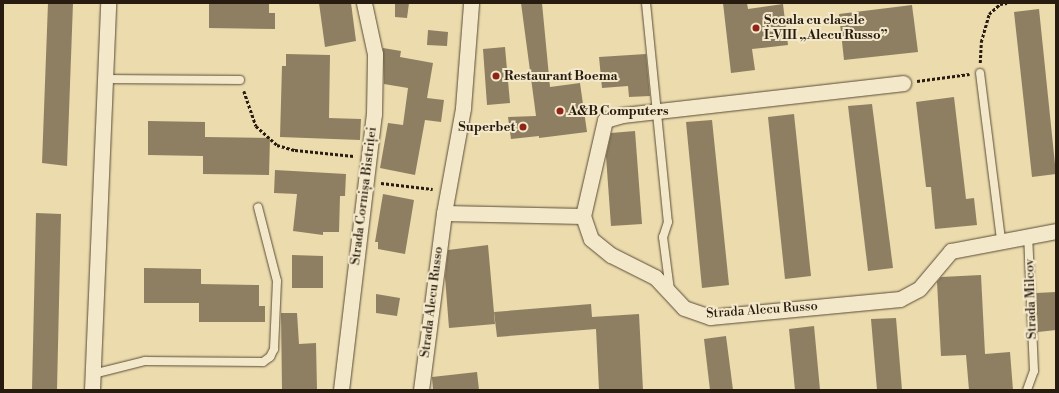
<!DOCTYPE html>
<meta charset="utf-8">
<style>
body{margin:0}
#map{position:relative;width:1059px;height:393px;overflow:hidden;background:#ecdbad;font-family:"Libre Bodoni",serif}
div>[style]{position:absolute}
.building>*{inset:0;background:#8e7f62}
.path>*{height:2.5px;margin-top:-1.25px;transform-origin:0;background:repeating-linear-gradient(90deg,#281c10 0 3px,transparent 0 5px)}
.roads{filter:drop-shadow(0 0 1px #594c37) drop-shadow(0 0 1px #594c37)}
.service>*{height:8px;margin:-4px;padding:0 4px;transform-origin:4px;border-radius:4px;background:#f3e8ca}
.minor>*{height:15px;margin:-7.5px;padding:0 7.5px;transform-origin:7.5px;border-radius:7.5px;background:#f3e8ca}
.dots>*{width:11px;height:11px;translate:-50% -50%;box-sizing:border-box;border:2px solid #f3e8ca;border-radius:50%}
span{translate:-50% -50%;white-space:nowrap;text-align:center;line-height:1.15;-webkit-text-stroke:4px #f3e8ca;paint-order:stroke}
.poi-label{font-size:13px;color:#281c10;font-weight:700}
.left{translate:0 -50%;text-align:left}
.right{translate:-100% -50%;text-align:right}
.street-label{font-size:13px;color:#281c10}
.frame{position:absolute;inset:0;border:4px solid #281c10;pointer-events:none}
</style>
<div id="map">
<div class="building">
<i style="clip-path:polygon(48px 3px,73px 3px,67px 166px,42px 163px)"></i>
<i style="clip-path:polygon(209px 3px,269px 3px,269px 13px,275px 13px,275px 29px,209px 28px)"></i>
<i style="clip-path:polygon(319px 3px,351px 3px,356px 41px,325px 47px)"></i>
<i style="clip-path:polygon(395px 3px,409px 3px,407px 18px,395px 17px)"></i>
<i style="clip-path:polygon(521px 3px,542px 3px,550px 87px,580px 83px,587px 132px,539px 138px,539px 136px,511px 139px,508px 117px,536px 116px)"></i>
<i style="clip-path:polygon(723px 3px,747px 3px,748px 9px,783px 4px,788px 45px,752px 49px,755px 70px,731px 73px)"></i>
<i style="clip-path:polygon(912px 5px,918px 52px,844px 60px,839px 14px)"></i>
<i style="clip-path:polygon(1039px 9px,1056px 174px,1032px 177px,1014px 12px)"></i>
<i style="clip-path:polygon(428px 30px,448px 32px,447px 46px,427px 45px)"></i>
<i style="clip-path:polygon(505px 47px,510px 103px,487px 105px,483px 49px)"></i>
<i style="clip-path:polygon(383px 48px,401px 51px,400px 57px,433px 63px,427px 98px,444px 100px,441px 122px,425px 120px,415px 175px,380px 168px,388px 123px,403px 125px,408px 88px,384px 84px)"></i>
<i style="clip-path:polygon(286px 54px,330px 55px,329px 118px,361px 119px,360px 140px,280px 137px,282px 66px,286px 66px)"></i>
<i style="clip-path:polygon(646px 54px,650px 96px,629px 97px,628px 86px,602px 88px,599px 57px)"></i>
<i style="clip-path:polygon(954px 97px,966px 199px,974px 198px,977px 225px,935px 229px,931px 187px,926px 187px,916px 102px)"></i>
<i style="clip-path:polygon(872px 104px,893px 268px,868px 271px,848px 106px)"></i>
<i style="clip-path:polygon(794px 114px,811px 276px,785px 279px,768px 117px)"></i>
<i style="clip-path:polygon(712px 120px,729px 285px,702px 288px,686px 122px)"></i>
<i style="clip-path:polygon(148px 121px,205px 122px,205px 137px,270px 138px,269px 175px,203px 174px,203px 156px,148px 155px)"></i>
<i style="clip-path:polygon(635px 131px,642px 224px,611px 226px,606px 156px,611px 133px)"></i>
<i style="clip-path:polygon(275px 170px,346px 174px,345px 196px,340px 196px,339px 232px,323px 232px,323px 235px,293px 231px,297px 194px,274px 193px)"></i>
<i style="clip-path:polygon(383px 194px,414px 200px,405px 254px,378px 249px,378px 242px,375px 242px)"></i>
<i style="clip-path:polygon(36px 213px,61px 214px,57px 390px,32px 390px)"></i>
<i style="clip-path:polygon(488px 245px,495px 324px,449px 328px,445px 277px,448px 250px)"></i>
<i style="clip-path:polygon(292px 255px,323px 256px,323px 288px,292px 288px)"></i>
<i style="clip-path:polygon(144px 268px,201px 269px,201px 284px,259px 285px,259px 306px,265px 306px,265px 322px,199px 322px,199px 303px,144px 303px)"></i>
<i style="clip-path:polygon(981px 275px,985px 354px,1010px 352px,1013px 390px,969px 390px,966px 355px,941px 356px,937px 282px,941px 277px)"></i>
<i style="clip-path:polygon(1056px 292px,1056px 330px,1038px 332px,1036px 293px)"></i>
<i style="clip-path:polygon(376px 294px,400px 298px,397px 316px,376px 313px)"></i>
<i style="clip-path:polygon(591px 304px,592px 317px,639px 314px,643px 390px,599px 390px,596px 329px,497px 337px,494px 312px)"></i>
<i style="clip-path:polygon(281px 313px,297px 313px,299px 344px,316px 343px,317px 390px,282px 390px)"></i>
<i style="clip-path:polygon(896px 318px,902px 390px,877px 390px,871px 319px)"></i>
<i style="clip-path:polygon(814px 326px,820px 390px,795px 390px,789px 329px)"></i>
<i style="clip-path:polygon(726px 336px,733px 390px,710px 390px,704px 339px)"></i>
<i style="clip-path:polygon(477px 372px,479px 390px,433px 390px,432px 377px)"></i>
</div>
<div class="path">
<i style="left:980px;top:63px;width:21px;rotate:-87deg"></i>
<i style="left:981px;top:42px;width:29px;rotate:-74deg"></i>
<i style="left:989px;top:14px;width:15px;rotate:-42deg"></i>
<i style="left:1000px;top:4px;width:7px;rotate:-8deg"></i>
<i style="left:917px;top:81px;width:53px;rotate:-7.5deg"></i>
<i style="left:244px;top:91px;width:37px;rotate:71deg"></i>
<i style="left:256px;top:126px;width:28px;rotate:42deg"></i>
<i style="left:277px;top:145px;width:19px;rotate:16deg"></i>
<i style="left:295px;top:150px;width:59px;rotate:5.8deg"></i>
<i style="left:381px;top:183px;width:52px;rotate:6.6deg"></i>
</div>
<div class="roads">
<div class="service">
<i style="left:646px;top:3px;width:220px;rotate:84.3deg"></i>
<i style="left:668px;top:222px;width:16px;rotate:108deg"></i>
<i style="left:663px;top:237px;width:53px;rotate:82.5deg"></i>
<i style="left:980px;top:73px;width:168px;rotate:82.8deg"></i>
<i style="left:106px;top:79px;width:134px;rotate:0.4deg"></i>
<i style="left:93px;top:374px;width:54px;rotate:-14deg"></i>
<i style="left:145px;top:361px;width:118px;rotate:0.5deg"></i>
<i style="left:263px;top:362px;width:9px;rotate:-36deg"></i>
<i style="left:270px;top:357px;width:9px;rotate:-63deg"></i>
<i style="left:274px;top:349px;width:68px;rotate:-87.5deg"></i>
<i style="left:277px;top:281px;width:76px;rotate:-104.4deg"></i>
<i style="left:1027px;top:390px;width:20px;rotate:-70deg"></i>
<i style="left:1034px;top:371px;width:136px;rotate:-92.5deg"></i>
</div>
<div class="minor">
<i style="left:444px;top:213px;width:139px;rotate:1.2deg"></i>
<i style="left:583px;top:216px;width:24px;rotate:71deg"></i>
<i style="left:591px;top:239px;width:26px;rotate:39deg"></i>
<i style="left:611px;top:255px;width:49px;rotate:26.6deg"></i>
<i style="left:655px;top:277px;width:42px;rotate:46.9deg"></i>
<i style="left:684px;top:308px;width:28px;rotate:19deg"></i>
<i style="left:710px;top:317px;width:191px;rotate:-5.4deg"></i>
<i style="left:900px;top:299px;width:21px;rotate:-28deg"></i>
<i style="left:919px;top:289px;width:50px;rotate:-49.9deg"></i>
<i style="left:951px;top:251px;width:107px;rotate:-10.8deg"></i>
<i style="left:583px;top:216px;width:98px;rotate:-77.1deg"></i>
<i style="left:605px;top:120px;width:19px;rotate:-16deg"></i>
<i style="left:623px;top:115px;width:282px;rotate:-6.5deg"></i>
<i style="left:92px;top:390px;width:387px;rotate:-87.6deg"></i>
<i style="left:341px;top:390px;width:278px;rotate:-83.2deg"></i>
<i style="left:374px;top:114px;width:60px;rotate:-89deg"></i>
<i style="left:375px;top:54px;width:52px;rotate:-102.2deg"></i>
<i style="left:421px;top:390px;width:178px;rotate:-82.6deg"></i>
<i style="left:444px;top:213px;width:107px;rotate:-79.7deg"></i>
<i style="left:463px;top:108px;width:105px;rotate:-85.6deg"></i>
</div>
</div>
<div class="dots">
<i style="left:756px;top:28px;background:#8f2418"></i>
<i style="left:496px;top:76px;background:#8f2418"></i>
<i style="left:560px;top:111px;background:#8f2418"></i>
<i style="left:523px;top:127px;background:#8f2418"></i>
</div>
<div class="poi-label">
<span class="left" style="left:764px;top:28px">Școala cu clasele<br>I-VIII „Alecu Russo”</span>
<span class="left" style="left:504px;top:76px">Restaurant Boema</span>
<span class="left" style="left:568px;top:111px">A&amp;B Computers</span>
<span class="right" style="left:515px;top:127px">Superbet</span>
</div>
<div class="street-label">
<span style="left:364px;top:196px;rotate:-83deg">Strada Cornișa Bistriței</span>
<span style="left:1031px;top:299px;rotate:-92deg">Strada Milcov</span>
<span style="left:432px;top:302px;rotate:-83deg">Strada Alecu Russo</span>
<span style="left:762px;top:310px;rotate:-4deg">Strada Alecu Russo</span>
</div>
<div class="frame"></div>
</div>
